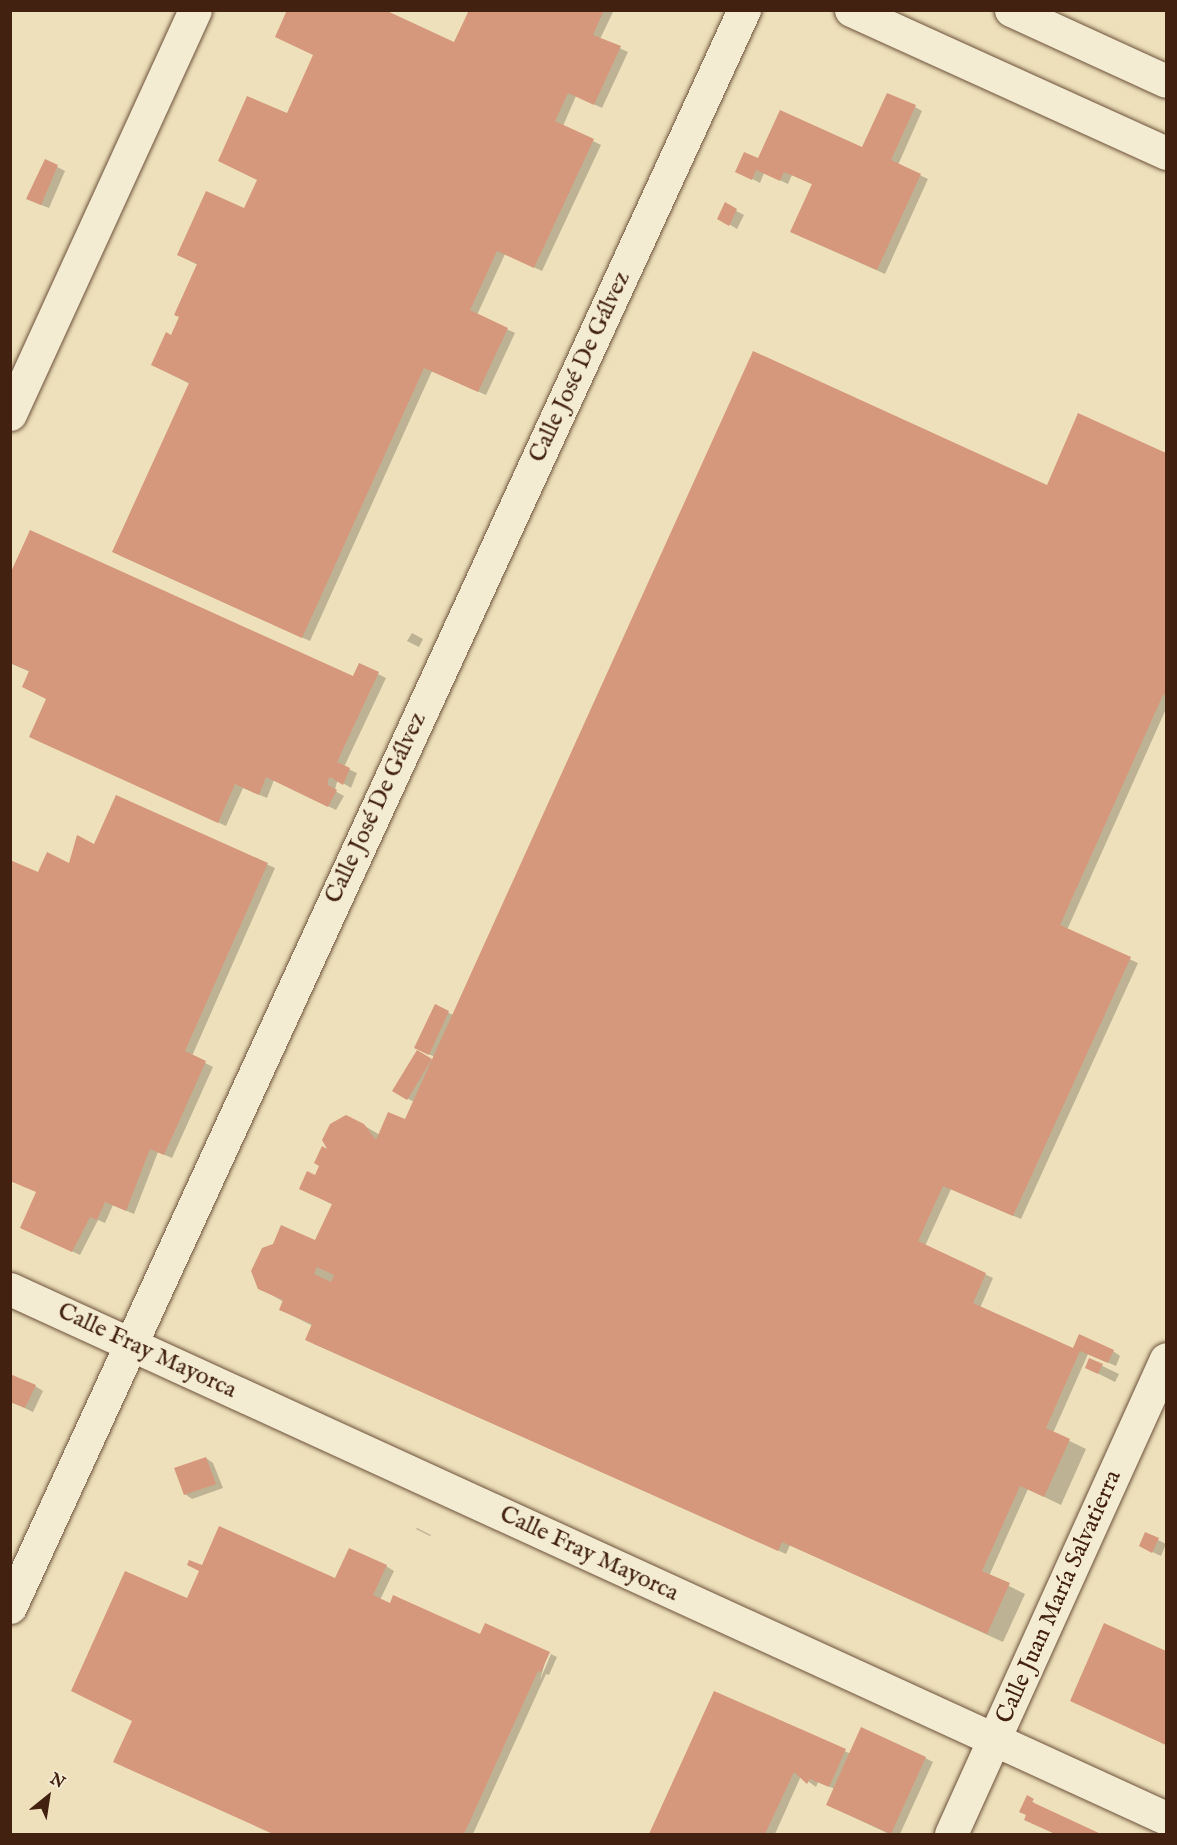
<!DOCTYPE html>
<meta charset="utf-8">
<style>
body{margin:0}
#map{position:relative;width:1177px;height:1845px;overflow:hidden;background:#ede0ba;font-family:"IM FELL English",serif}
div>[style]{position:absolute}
.shadow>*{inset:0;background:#0003}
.building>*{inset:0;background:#d6987d}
.roads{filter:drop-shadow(0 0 2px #6d513b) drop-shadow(0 0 2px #6d513b)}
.minor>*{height:33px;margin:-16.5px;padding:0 16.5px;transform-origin:16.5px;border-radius:16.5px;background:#f3ebd2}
span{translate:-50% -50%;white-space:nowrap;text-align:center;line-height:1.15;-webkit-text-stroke:6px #f3ebd2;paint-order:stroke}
.street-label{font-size:24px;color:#422111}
.frame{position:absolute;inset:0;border:12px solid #422111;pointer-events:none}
.north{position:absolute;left:18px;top:1767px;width:60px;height:60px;-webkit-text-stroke:4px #f3ebd2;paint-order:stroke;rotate:30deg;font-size:16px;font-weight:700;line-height:24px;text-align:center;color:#422111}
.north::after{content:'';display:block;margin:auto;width:21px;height:27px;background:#422111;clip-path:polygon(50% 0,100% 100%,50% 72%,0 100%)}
</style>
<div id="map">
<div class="shadow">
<i style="clip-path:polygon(470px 10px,614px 10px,600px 39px,628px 52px,602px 108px,576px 96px,563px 126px,601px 145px,542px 271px,505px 254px,477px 315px,515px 333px,486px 395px,432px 371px,310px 641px,121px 556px,190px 384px,153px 365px,172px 337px,198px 265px,178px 255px,245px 210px,288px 115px,455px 44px)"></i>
<i style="clip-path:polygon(915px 107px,922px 111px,898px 165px,928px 179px,885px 274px,800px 236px,814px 185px,792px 175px,788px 184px,764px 173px,760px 183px,745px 175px,759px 160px,863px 149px)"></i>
<i style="clip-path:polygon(46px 161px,65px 171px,49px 208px,36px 203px)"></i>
<i style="clip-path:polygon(725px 205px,744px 215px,737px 229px,719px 218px)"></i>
<i style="clip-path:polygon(1079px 415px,1166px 454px,1166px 709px,1067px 930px,1138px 963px,1021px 1219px,951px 1189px,925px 1246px,993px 1278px,980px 1308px,1074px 1350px,1113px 1351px,1120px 1356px,1116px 1366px,1088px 1354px,1053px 1433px,1086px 1449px,1061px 1505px,1028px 1489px,989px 1576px,1025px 1594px,1003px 1642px,790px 1545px,786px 1554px,314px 1344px,313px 1326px,281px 1310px,284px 1302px,259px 1288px,316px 1242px,333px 1205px,301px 1188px,316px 1177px,330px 1152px,363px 1125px,380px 1135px,405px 1121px,414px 1102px,394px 1091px,418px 1052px,433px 1061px,435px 1057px,426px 1053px,435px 1006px,453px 1015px,1048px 487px)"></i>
<i style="clip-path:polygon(10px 578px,354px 678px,360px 665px,386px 678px,344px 767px,357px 773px,351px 788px,338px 780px,336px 785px,335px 791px,344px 796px,336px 810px,274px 780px,267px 798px,243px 788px,226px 826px,31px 737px,47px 699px,30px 672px,10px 663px)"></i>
<i style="clip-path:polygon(412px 633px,423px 639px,419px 647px,407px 641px)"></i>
<i style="clip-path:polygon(116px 797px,275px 868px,192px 1056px,213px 1067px,172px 1158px,158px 1152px,134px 1214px,113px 1205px,105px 1223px,98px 1220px,80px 1255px,29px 1231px,37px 1192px,38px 874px,70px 866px,94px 846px)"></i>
<i style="clip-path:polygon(1090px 1360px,1119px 1374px,1115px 1382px,1087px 1368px)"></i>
<i style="clip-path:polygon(35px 1386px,43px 1391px,33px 1412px,10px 1401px)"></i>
<i style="clip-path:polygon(206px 1458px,213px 1463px,223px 1488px,192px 1499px,185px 1494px)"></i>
<i style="clip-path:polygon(417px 1528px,431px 1535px,430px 1536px,416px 1529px)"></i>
<i style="clip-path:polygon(1146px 1534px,1166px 1544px,1161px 1556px,1148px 1550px)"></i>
<i style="clip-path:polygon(386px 1566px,394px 1571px,380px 1600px,481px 1636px,548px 1652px,540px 1680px,551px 1654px,557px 1657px,549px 1675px,546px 1674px,473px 1834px,275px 1834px,123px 1766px,203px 1567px,336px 1580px)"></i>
<i style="clip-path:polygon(1105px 1625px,1166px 1653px,1166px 1745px,1072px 1700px)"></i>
<i style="clip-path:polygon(715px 1693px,851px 1754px,925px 1758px,933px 1762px,900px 1834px,889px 1834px,828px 1805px,835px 1789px,818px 1782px,816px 1787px,801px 1776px,775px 1834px,651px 1834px)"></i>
<i style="clip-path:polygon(1027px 1797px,1039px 1807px,1098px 1834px,1057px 1834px,1034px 1823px)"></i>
</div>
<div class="building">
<i style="clip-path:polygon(287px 10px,385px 10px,454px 42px,469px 10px,604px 10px,593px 35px,621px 46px,594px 105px,568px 93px,555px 121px,594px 139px,534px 268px,497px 251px,470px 310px,508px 328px,478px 392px,424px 368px,302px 638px,112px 552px,189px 383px,151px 365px,166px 332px,171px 335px,179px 317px,174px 315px,197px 264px,177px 255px,206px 191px,244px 208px,257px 180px,218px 161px,247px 96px,287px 113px,313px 55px,275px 37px)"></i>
<i style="clip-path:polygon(887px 93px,916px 105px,891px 160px,921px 174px,877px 270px,790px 232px,812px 184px,784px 172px,780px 181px,756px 170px,752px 180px,735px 172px,744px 152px,758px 158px,780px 110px,862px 147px)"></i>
<i style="clip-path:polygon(45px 159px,58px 165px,41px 205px,26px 199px)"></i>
<i style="clip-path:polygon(725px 202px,737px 209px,729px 226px,717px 219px)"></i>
<i style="clip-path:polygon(evenodd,753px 351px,1047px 485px,1078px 413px,1166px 453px,1166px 696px,1163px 695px,1060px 925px,1131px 957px,1013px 1216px,943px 1186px,918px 1241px,986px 1273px,973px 1303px,1073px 1348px,1079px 1334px,1114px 1350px,1108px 1363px,1080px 1351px,1046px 1428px,1070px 1439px,1044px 1497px,1020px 1486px,982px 1571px,1010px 1583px,987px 1634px,782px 1542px,778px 1551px,305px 1340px,312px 1324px,279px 1310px,283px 1300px,258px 1289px,251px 1271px,262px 1248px,273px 1244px,281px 1225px,315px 1240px,332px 1204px,299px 1189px,307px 1171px,315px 1175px,319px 1166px,314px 1163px,322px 1146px,327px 1149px,322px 1140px,330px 1124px,346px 1115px,364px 1124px,376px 1140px,388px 1112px,405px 1119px,753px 351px,317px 1267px,334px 1275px,331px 1282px,314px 1274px,317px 1267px)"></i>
<i style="clip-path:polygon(30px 530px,353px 676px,359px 663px,379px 672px,337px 762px,350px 768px,343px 785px,330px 777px,328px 780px,328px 785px,337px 790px,328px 807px,266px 777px,259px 795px,235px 784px,218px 823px,29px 737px,46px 699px,22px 687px,29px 671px,10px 663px,10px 574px)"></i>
<i style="clip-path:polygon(116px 795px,268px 863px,185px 1051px,206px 1061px,164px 1155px,150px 1149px,126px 1211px,105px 1202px,97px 1220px,90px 1217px,72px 1252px,20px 1228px,36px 1192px,10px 1181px,10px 860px,38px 872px,47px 852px,69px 863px,77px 835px,94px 844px)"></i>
<i style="clip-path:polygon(435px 1004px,449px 1011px,429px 1055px,414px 1048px)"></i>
<i style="clip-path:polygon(417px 1050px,432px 1059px,407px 1100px,392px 1091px)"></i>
<i style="clip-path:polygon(1089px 1358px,1103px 1364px,1098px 1374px,1085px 1368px)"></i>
<i style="clip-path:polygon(10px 1374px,36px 1385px,25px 1408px,10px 1402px)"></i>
<i style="clip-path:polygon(206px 1457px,216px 1484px,184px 1495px,174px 1468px)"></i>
<i style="clip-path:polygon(219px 1526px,335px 1578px,349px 1548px,387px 1565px,373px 1595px,390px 1603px,393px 1595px,480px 1634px,485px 1623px,550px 1652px,541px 1672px,538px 1671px,464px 1834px,273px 1834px,113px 1762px,132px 1721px,71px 1691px,125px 1571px,187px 1598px,199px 1571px,187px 1565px,189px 1560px,202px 1565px)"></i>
<i style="clip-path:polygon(1145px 1532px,1159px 1538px,1152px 1553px,1139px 1546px)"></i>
<i style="clip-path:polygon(1104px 1623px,1166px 1651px,1166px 1745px,1070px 1701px)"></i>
<i style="clip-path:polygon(714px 1691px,846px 1749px,829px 1787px,810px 1779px,807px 1784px,794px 1772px,765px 1834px,649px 1834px)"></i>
<i style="clip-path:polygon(861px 1727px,926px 1757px,891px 1834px,826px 1805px)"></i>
<i style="clip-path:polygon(1027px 1795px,1034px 1799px,1032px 1802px,1101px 1834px,1055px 1834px,1024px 1820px,1026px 1815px,1019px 1812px)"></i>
</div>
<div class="roads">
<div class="minor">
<i style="left:851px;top:10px;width:346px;rotate:24.4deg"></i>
<i style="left:1011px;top:10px;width:170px;rotate:24.6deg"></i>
<i style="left:10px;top:414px;width:444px;rotate:-65.4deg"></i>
<i style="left:10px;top:1289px;width:1271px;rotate:24.59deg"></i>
<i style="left:10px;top:1607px;width:1758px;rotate:-65.32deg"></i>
<i style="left:951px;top:1834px;width:521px;rotate:-65.65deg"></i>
</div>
</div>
<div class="street-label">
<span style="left:580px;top:367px;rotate:-65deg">Calle José De Gálvez</span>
<span style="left:376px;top:808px;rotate:-65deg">Calle José De Gálvez</span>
<span style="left:147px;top:1351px;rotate:25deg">Calle Fray Mayorca</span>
<span style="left:589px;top:1554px;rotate:25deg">Calle Fray Mayorca</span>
<span style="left:1059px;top:1597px;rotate:-66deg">Calle Juan María Salvatierra</span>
</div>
<div class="frame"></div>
<div class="north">N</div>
</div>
